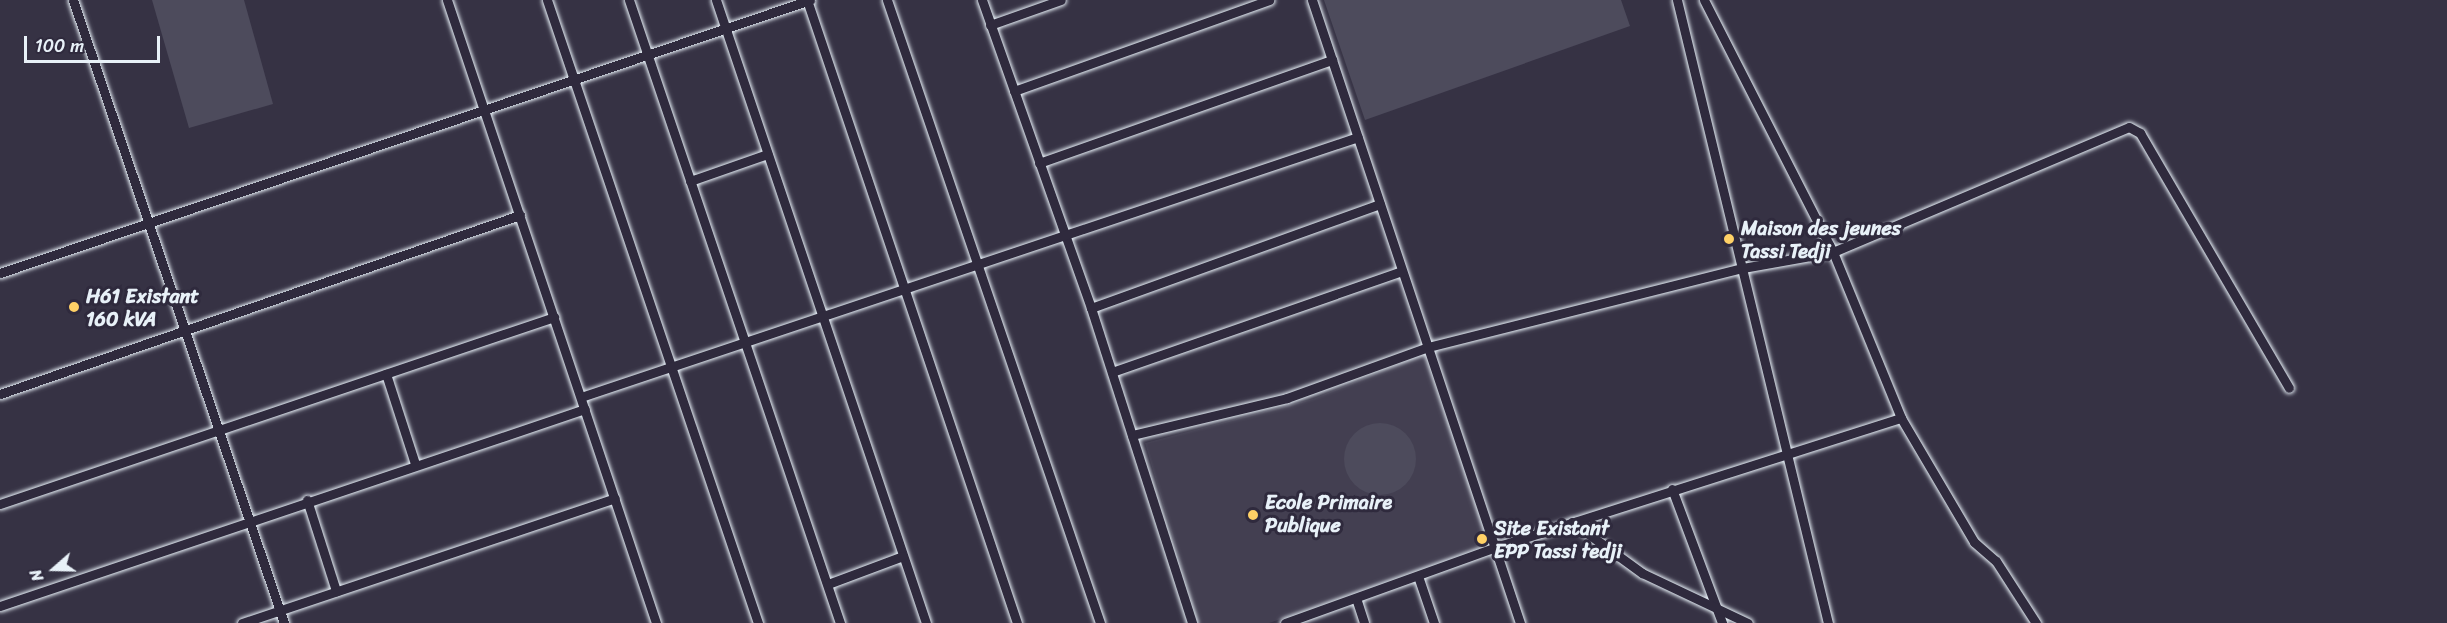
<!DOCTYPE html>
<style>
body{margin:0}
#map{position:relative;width:2447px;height:623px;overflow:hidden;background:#363244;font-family:Sriracha,sans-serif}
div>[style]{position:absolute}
.built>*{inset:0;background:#433f51}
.green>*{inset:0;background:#4d4b5c}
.round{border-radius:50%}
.roads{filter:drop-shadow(0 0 2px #e8f1f8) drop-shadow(0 0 2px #e8f1f8)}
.minor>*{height:9px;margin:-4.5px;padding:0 4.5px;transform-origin:4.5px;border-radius:4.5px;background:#2f2a3d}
.dots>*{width:16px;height:16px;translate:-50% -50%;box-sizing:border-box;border:3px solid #2f2a3d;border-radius:50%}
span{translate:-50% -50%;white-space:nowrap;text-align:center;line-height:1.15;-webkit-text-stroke:6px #2f2a3d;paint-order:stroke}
.poi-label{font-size:20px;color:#e8f1f8;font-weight:700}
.left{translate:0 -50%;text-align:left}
.north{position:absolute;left:24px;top:539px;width:60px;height:60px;-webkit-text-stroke:4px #2f2a3d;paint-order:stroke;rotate:250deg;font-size:16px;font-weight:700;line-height:24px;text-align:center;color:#e8f1f8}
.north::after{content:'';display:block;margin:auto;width:21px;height:27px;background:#e8f1f8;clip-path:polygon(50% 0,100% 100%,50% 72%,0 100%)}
.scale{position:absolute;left:24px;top:36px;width:136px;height:27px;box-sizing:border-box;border:3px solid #e8f1f8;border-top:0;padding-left:8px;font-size:18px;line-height:21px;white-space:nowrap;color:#e8f1f8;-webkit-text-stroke:4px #2f2a3d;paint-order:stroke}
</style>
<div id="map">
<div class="built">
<i style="clip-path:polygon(1424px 354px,1490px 544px,1269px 623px,1198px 623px,1145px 443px,1313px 399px)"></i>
</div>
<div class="green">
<i style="clip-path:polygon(152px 0,244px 0,273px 104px,189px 128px)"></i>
<i style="clip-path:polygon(1324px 0,1621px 0,1630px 26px,1365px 120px)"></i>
<i class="round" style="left:1344px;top:423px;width:72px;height:72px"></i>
</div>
<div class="roads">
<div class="minor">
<i style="left:73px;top:0;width:658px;rotate:71.29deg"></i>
<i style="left:447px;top:0;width:657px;rotate:71.45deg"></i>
<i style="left:547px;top:0;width:658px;rotate:71.29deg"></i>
<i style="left:629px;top:0;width:658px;rotate:71.29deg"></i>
<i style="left:716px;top:0;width:657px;rotate:71.37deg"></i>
<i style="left:807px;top:0;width:657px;rotate:71.37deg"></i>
<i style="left:887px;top:0;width:658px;rotate:71.12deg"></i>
<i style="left:982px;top:0;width:327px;rotate:70.5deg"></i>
<i style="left:1091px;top:308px;width:331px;rotate:72.2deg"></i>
<i style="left:1312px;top:0;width:657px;rotate:71.54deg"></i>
<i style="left:1677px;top:0;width:641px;rotate:76.38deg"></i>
<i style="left:1704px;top:0;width:283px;rotate:62.9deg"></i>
<i style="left:1833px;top:252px;width:179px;rotate:67.7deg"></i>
<i style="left:1901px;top:418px;width:144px;rotate:59.5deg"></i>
<i style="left:1974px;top:542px;width:29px;rotate:41deg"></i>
<i style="left:1996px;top:561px;width:74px;rotate:57.2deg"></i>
<i style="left:990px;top:25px;width:75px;rotate:-19.4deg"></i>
<i style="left:1014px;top:91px;width:271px;rotate:-19.6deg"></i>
<i style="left:1039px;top:163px;width:311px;rotate:-19.4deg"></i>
<i style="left:690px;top:181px;width:82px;rotate:-19.3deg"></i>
<i style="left:0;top:273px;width:855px;rotate:-18.63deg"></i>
<i style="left:1091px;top:308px;width:307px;rotate:-19.8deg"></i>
<i style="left:1112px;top:372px;width:307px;rotate:-19.2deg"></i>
<i style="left:386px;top:374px;width:95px;rotate:72.1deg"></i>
<i style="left:0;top:394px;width:550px;rotate:-19deg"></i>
<i style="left:581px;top:397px;width:819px;rotate:-18.5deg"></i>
<i style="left:1132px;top:435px;width:159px;rotate:-13.4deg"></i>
<i style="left:1287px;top:398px;width:150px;rotate:-19.9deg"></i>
<i style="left:1428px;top:347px;width:325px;rotate:-14.1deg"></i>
<i style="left:1743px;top:268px;width:91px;rotate:-10.1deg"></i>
<i style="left:1833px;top:252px;width:321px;rotate:-22.9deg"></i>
<i style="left:2129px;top:127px;width:13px;rotate:29deg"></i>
<i style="left:2140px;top:133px;width:295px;rotate:59.7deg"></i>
<i style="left:1672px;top:489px;width:143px;rotate:69.5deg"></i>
<i style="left:307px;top:500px;width:96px;rotate:72.3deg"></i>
<i style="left:0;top:504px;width:585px;rotate:-18.65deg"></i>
<i style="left:1572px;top:522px;width:87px;rotate:36.1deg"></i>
<i style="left:1642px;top:573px;width:117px;rotate:25.3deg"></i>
<i style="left:1418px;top:576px;width:50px;rotate:71.2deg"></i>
<i style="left:828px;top:584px;width:80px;rotate:-20.5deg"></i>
<i style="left:1356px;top:598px;width:26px;rotate:72deg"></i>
<i style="left:0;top:606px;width:617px;rotate:-18.61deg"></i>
<i style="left:242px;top:623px;width:393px;rotate:-18.5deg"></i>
<i style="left:1285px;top:623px;width:224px;rotate:-19.8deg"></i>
<i style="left:1496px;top:547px;width:425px;rotate:-17.7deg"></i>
</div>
</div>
<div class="dots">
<i style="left:1729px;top:239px;background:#ffd166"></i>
<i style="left:74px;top:307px;background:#ffd166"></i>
<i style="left:1253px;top:515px;background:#ffd166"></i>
<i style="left:1482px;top:539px;background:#ffd166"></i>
</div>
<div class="poi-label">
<span class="left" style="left:1741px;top:240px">Maison des jeunes<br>Tassi Tedji</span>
<span class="left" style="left:86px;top:308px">H61 Existant<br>160 kVA</span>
<span class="left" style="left:1265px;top:514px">Ecole Primaire<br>Publique</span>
<span class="left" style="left:1494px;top:540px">Site Existant<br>EPP Tassi tedji</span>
</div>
<div class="north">N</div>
<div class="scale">100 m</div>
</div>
